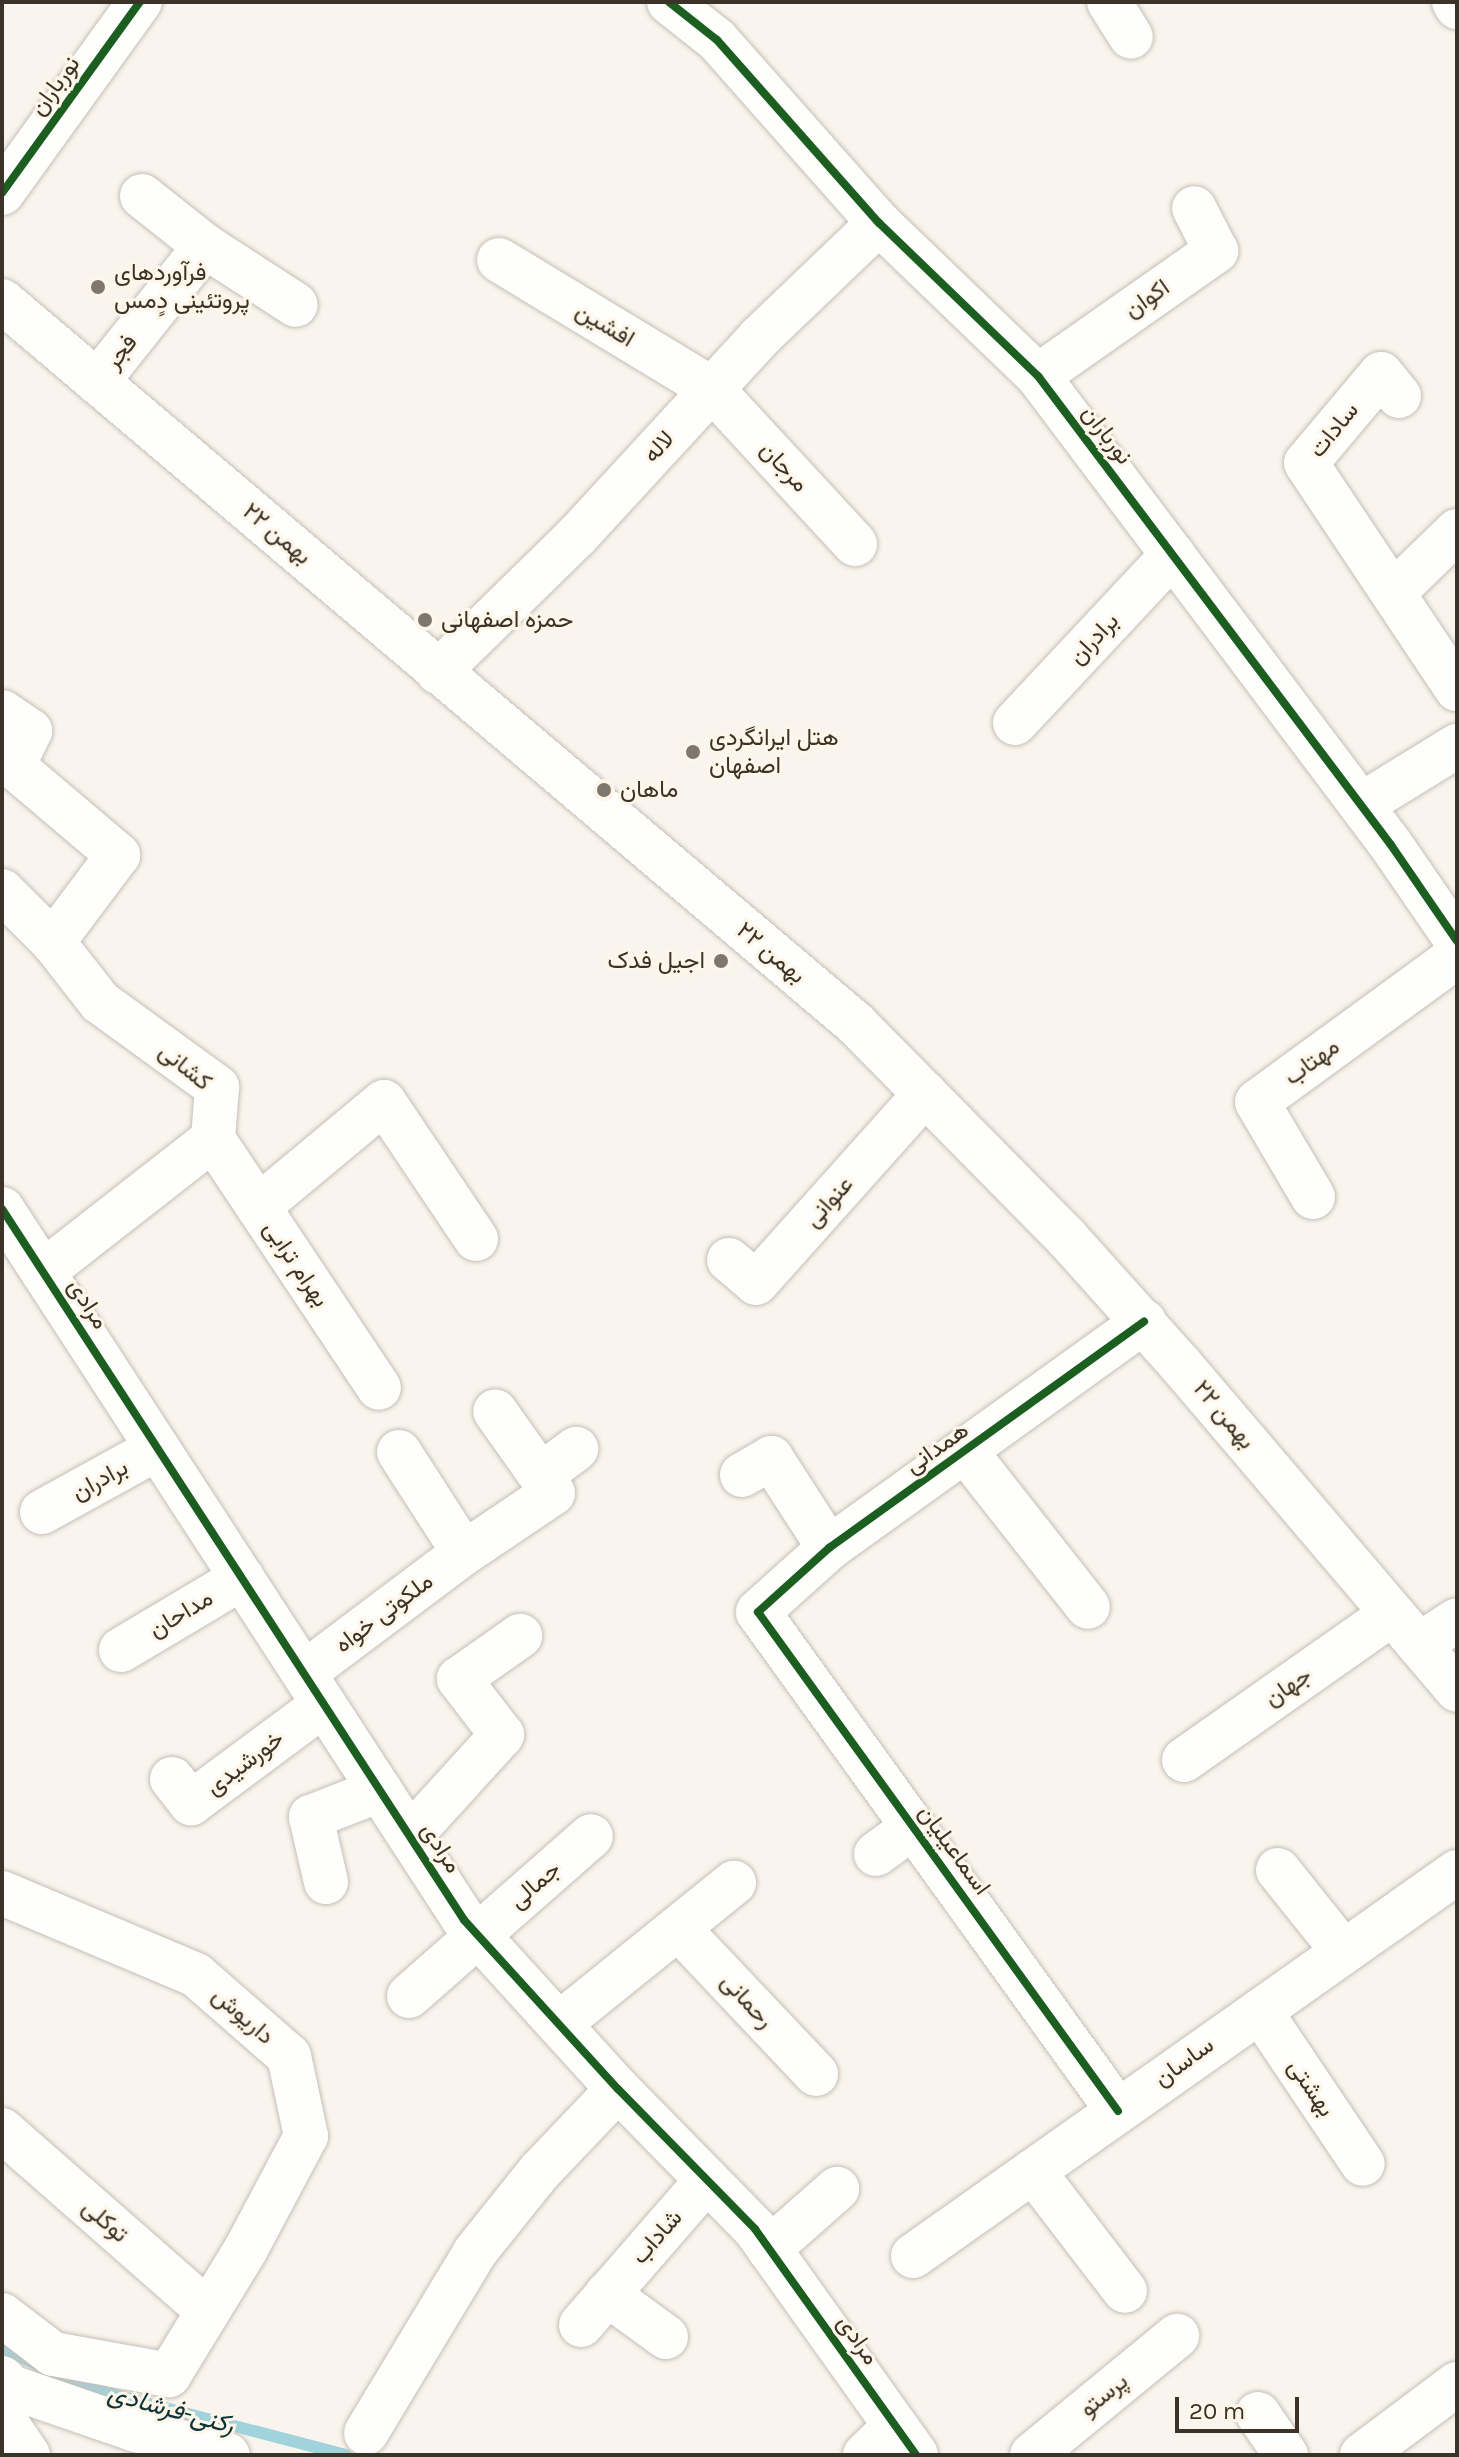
<!DOCTYPE html>
<meta charset="utf-8">
<style>
body{margin:0}
#map{position:relative;width:1459px;height:2457px;overflow:hidden;background:#f9f5ee;font-family:Karla,Vazirmatn,sans-serif}
div>[style]{position:absolute}
.stream>*{height:12px;margin:-6px;padding:0 6px;transform-origin:6px;border-radius:6px;background:#a0d3dc}
.roads{filter:drop-shadow(0 0 2px #c4bfb6) drop-shadow(0 0 2px #c4bfb6)}
.minor>*{height:44px;margin:-22px;padding:0 22px;transform-origin:22px;border-radius:22px;background:#fefefc}
.major>*{height:44px;margin:-22px;padding:0 22px;transform-origin:22px;border-radius:22px;background:#fefefc}
.cycleway>*{height:8px;margin:-4px;padding:0 4px;transform-origin:4px;border-radius:4px;background:#1b5e20}
.dots>*{width:22px;height:22px;translate:-50% -50%;box-sizing:border-box;border:4px solid #fef6e9;border-radius:50%}
span{translate:-50% -50%;white-space:nowrap;text-align:center;line-height:1.15;-webkit-text-stroke:6px #fef6e9;paint-order:stroke}
.street-label{font-size:24px;color:#3b3327}
.poi-label{font-size:24px;color:#3b3327}
.left{translate:0 -50%;text-align:left}
.right{translate:-100% -50%;text-align:right}
.water-label{font-size:26px;color:#0d3239;font-style:italic}
.frame{position:absolute;inset:0;border:4px solid #3b3327;pointer-events:none}
.scale{position:absolute;left:1175px;top:2397px;width:124px;height:36px;box-sizing:border-box;border:4px solid #3b3327;border-top:0;padding-left:10px;font-size:24px;line-height:28px;white-space:nowrap;color:#3b3327;-webkit-text-stroke:6px #fef6e9;paint-order:stroke}
</style>
<div id="map">
<div class="stream">
<i style="left:2px;top:2348px;width:38px;rotate:25deg"></i>
<i style="left:61px;top:2374px;width:47px;rotate:22.7deg"></i>
<i style="left:104px;top:2392px;width:250px;rotate:14.6deg"></i>
</div>
<div class="roads">
<div class="minor">
<i style="left:669px;top:2px;width:61px;rotate:38.4deg"></i>
<i style="left:717px;top:40px;width:244px;rotate:48.5deg"></i>
<i style="left:879px;top:223px;width:221px;rotate:43.9deg"></i>
<i style="left:1038px;top:376px;width:587px;rotate:53.03deg"></i>
<i style="left:1391px;top:845px;width:116px;rotate:55.5deg"></i>
<i style="left:1109px;top:2px;width:41px;rotate:57.8deg"></i>
<i style="left:1454px;top:2px;width:6px;rotate:59deg"></i>
<i style="left:2px;top:193px;width:236px;rotate:-54.2deg"></i>
<i style="left:142px;top:196px;width:80px;rotate:38.4deg"></i>
<i style="left:205px;top:246px;width:108px;rotate:33deg"></i>
<i style="left:499px;top:260px;width:249px;rotate:31.2deg"></i>
<i style="left:712px;top:389px;width:211px;rotate:47.3deg"></i>
<i style="left:1038px;top:376px;width:218px;rotate:-35.1deg"></i>
<i style="left:1216px;top:251px;width:48px;rotate:-117.1deg"></i>
<i style="left:97px;top:382px;width:174px;rotate:-51.5deg"></i>
<i style="left:1399px;top:396px;width:28px;rotate:-129deg"></i>
<i style="left:1381px;top:374px;width:116px;rotate:130.1deg"></i>
<i style="left:1306px;top:463px;width:272px;rotate:56.3deg"></i>
<i style="left:1393px;top:593px;width:89px;rotate:-44.1deg"></i>
<i style="left:438px;top:672px;width:194px;rotate:-44.4deg"></i>
<i style="left:577px;top:536px;width:269px;rotate:-47.4deg"></i>
<i style="left:759px;top:338px;width:166px;rotate:-43.8deg"></i>
<i style="left:2px;top:712px;width:34px;rotate:34deg"></i>
<i style="left:30px;top:731px;width:39px;rotate:116deg"></i>
<i style="left:13px;top:766px;width:138px;rotate:40.3deg"></i>
<i style="left:118px;top:855px;width:109px;rotate:126.8deg"></i>
<i style="left:1015px;top:723px;width:231px;rotate:-46.9deg"></i>
<i style="left:1361px;top:805px;width:113px;rotate:-31.6deg"></i>
<i style="left:2px;top:891px;width:72px;rotate:45deg"></i>
<i style="left:53px;top:942px;width:76px;rotate:51.9deg"></i>
<i style="left:100px;top:1002px;width:145px;rotate:36deg"></i>
<i style="left:217px;top:1087px;width:52px;rotate:94.4deg"></i>
<i style="left:213px;top:1139px;width:216px;rotate:142deg"></i>
<i style="left:213px;top:1139px;width:299px;rotate:56.3deg"></i>
<i style="left:1313px;top:1197px;width:110px;rotate:-120.5deg"></i>
<i style="left:1257px;top:1102px;width:248px;rotate:-36.1deg"></i>
<i style="left:258px;top:1207px;width:164px;rotate:-39.8deg"></i>
<i style="left:384px;top:1102px;width:165px;rotate:56.1deg"></i>
<i style="left:2px;top:1209px;width:848px;rotate:56.98deg"></i>
<i style="left:464px;top:1920px;width:229px;rotate:47.7deg"></i>
<i style="left:618px;top:2089px;width:196px;rotate:45.6deg"></i>
<i style="left:755px;top:2229px;width:277px;rotate:54.5deg"></i>
<i style="left:729px;top:1260px;width:35px;rotate:40deg"></i>
<i style="left:756px;top:1283px;width:254px;rotate:-48.2deg"></i>
<i style="left:399px;top:1452px;width:120px;rotate:57.2deg"></i>
<i style="left:966px;top:1452px;width:197px;rotate:51.8deg"></i>
<i style="left:541px;top:1475px;width:44px;rotate:-36.6deg"></i>
<i style="left:742px;top:1475px;width:34px;rotate:-30deg"></i>
<i style="left:771px;top:1458px;width:107px;rotate:57.2deg"></i>
<i style="left:42px;top:1512px;width:132px;rotate:-28.9deg"></i>
<i style="left:1419px;top:1645px;width:45px;rotate:-33.3deg"></i>
<i style="left:121px;top:1650px;width:141px;rotate:-30.8deg"></i>
<i style="left:304px;top:1673px;width:200px;rotate:-36.9deg"></i>
<i style="left:464px;top:1553px;width:107px;rotate:-34deg"></i>
<i style="left:553px;top:1493px;width:100px;rotate:-125.3deg"></i>
<i style="left:1184px;top:1760px;width:254px;rotate:-35.1deg"></i>
<i style="left:172px;top:1779px;width:31px;rotate:52deg"></i>
<i style="left:191px;top:1803px;width:164px;rotate:-36.6deg"></i>
<i style="left:410px;top:1836px;width:137px;rotate:-47.7deg"></i>
<i style="left:502px;top:1735px;width:71px;rotate:-127.5deg"></i>
<i style="left:459px;top:1679px;width:75px;rotate:-35.2deg"></i>
<i style="left:876px;top:1854px;width:46px;rotate:-36.1deg"></i>
<i style="left:1278px;top:1870px;width:104px;rotate:51.3deg"></i>
<i style="left:326px;top:1882px;width:67px;rotate:-103deg"></i>
<i style="left:311px;top:1817px;width:74px;rotate:-21.4deg"></i>
<i style="left:2px;top:1893px;width:211px;rotate:22.9deg"></i>
<i style="left:196px;top:1975px;width:123px;rotate:41.1deg"></i>
<i style="left:289px;top:2056px;width:82px;rotate:78deg"></i>
<i style="left:306px;top:2136px;width:128px;rotate:118deg"></i>
<i style="left:246px;top:2249px;width:148px;rotate:121.4deg"></i>
<i style="left:169px;top:2375px;width:118px;rotate:-169.7deg"></i>
<i style="left:53px;top:2354px;width:64px;rotate:-142.6deg"></i>
<i style="left:678px;top:1928px;width:201px;rotate:46.6deg"></i>
<i style="left:409px;top:1996px;width:242px;rotate:-41.3deg"></i>
<i style="left:1260px;top:2011px;width:184px;rotate:56.1deg"></i>
<i style="left:559px;top:2024px;width:225px;rotate:-38.9deg"></i>
<i style="left:1118px;top:2111px;width:615px;rotate:-125.81deg"></i>
<i style="left:758px;top:1612px;width:96px;rotate:-42deg"></i>
<i style="left:829px;top:1548px;width:388px;rotate:-35.7deg"></i>
<i style="left:2px;top:2130px;width:274px;rotate:41.3deg"></i>
<i style="left:1033px;top:2171px;width:151px;rotate:52.5deg"></i>
<i style="left:769px;top:2249px;width:91px;rotate:-41.4deg"></i>
<i style="left:913px;top:2256px;width:666px;rotate:-35.22deg"></i>
<i style="left:607px;top:2294px;width:73px;rotate:36.1deg"></i>
<i style="left:581px;top:2325px;width:192px;rotate:-49deg"></i>
<i style="left:2px;top:2378px;width:13px;rotate:45deg"></i>
<i style="left:11px;top:2387px;width:132px;rotate:19deg"></i>
<i style="left:136px;top:2430px;width:95px;rotate:15.2deg"></i>
<i style="left:1258px;top:2414px;width:50px;rotate:55.7deg"></i>
<i style="left:2px;top:2417px;width:46px;rotate:55.6deg"></i>
<i style="left:366px;top:2433px;width:211px;rotate:-58.9deg"></i>
<i style="left:475px;top:2252px;width:104px;rotate:-51.3deg"></i>
<i style="left:540px;top:2171px;width:113px;rotate:-46.4deg"></i>
<i style="left:865px;top:2455px;width:42px;rotate:-44deg"></i>
<i style="left:1032px;top:2455px;width:188px;rotate:-39.4deg"></i>
<i style="left:1362px;top:2455px;width:119px;rotate:-36.8deg"></i>
</div>
<div class="major">
<i style="left:2px;top:301px;width:1118px;rotate:40.25deg"></i>
<i style="left:855px;top:1023px;width:301px;rotate:45.4deg"></i>
<i style="left:1066px;top:1237px;width:171px;rotate:48.1deg"></i>
<i style="left:1180px;top:1364px;width:428px;rotate:49.6deg"></i>
</div>
</div>
<div class="cycleway">
<i style="left:669px;top:2px;width:61px;rotate:38.4deg"></i>
<i style="left:717px;top:40px;width:244px;rotate:48.5deg"></i>
<i style="left:879px;top:223px;width:221px;rotate:43.9deg"></i>
<i style="left:1038px;top:376px;width:587px;rotate:53.03deg"></i>
<i style="left:1391px;top:845px;width:116px;rotate:55.5deg"></i>
<i style="left:2px;top:193px;width:236px;rotate:-54.2deg"></i>
<i style="left:2px;top:1209px;width:848px;rotate:56.98deg"></i>
<i style="left:464px;top:1920px;width:229px;rotate:47.7deg"></i>
<i style="left:618px;top:2089px;width:196px;rotate:45.6deg"></i>
<i style="left:755px;top:2229px;width:277px;rotate:54.5deg"></i>
<i style="left:1118px;top:2111px;width:615px;rotate:-125.81deg"></i>
<i style="left:758px;top:1612px;width:96px;rotate:-42deg"></i>
<i style="left:829px;top:1548px;width:388px;rotate:-35.7deg"></i>
</div>
<div class="dots">
<i style="left:98px;top:287px;background:#7e776d"></i>
<i style="left:425px;top:620px;background:#7e776d"></i>
<i style="left:693px;top:752px;background:#7e776d"></i>
<i style="left:604px;top:790px;background:#7e776d"></i>
<i style="left:721px;top:961px;background:#7e776d"></i>
</div>
<div class="street-label">
<span style="left:55px;top:86px;rotate:-54deg">نورباران</span>
<span style="left:1147px;top:299px;rotate:-35deg">اکوان</span>
<span style="left:605px;top:325px;rotate:31deg">افشین</span>
<span style="left:121px;top:352px;rotate:-52deg">فجر</span>
<span style="left:1334px;top:430px;rotate:-51deg">سادات</span>
<span style="left:1107px;top:435px;rotate:53deg">نورباران</span>
<span style="left:659px;top:447px;rotate:-47deg">لاله</span>
<span style="left:784px;top:467px;rotate:47deg">مرجان</span>
<span style="left:277px;top:534px;rotate:40deg">۲۲ بهمن</span>
<span style="left:1094px;top:639px;rotate:-47deg">برادران</span>
<span style="left:771px;top:953px;rotate:40deg">۲۲ بهمن</span>
<span style="left:1312px;top:1062px;rotate:-36deg">مهتاب</span>
<span style="left:185px;top:1067px;rotate:39deg">کشانی</span>
<span style="left:829px;top:1202px;rotate:-48deg">عنوانی</span>
<span style="left:296px;top:1264px;rotate:56deg">بهرام ترابی</span>
<span style="left:88px;top:1304px;rotate:57deg">مرادی</span>
<span style="left:1224px;top:1415px;rotate:50deg">۲۲ بهمن</span>
<span style="left:937px;top:1448px;rotate:-35deg">همدانی</span>
<span style="left:100px;top:1480px;rotate:-29deg">برادران</span>
<span style="left:384px;top:1613px;rotate:-37deg">ملکوتی خواه</span>
<span style="left:181px;top:1614px;rotate:-31deg">مداحان</span>
<span style="left:1288px;top:1687px;rotate:-35deg">جهان</span>
<span style="left:245px;top:1763px;rotate:-37deg">خورشیدی</span>
<span style="left:441px;top:1848px;rotate:57deg">مرادی</span>
<span style="left:954px;top:1850px;rotate:54deg">اسماعیلیان</span>
<span style="left:535px;top:1885px;rotate:-41deg">جمالی</span>
<span style="left:747px;top:2001px;rotate:47deg">رحمانی</span>
<span style="left:243px;top:2016px;rotate:41deg">داریوش</span>
<span style="left:1184px;top:2062px;rotate:-36deg">ساسان</span>
<span style="left:1311px;top:2088px;rotate:56deg">بهشتی</span>
<span style="left:105px;top:2221px;rotate:41deg">توکلی</span>
<span style="left:657px;top:2237px;rotate:-49deg">شاداب</span>
<span style="left:858px;top:2340px;rotate:55deg">مرادی</span>
<span style="left:1104px;top:2395px;rotate:-39deg">پرستو</span>
</div>
<div class="poi-label">
<span class="left" style="left:114px;top:287px">فرآوردهای<br>پروتئینی دٍمس</span>
<span class="left" style="left:441px;top:620px">حمزه اصفهانی</span>
<span class="left" style="left:709px;top:752px">هتل ایرانگردی<br>اصفهان</span>
<span class="left" style="left:620px;top:790px">ماهان</span>
<span class="right" style="left:705px;top:961px">اجیل فدک</span>
</div>
<div class="water-label">
<span style="left:171px;top:2409px;rotate:15deg">رکنی-فرشادی</span>
</div>
<div class="frame"></div>
<div class="scale">20 m</div>
</div>
